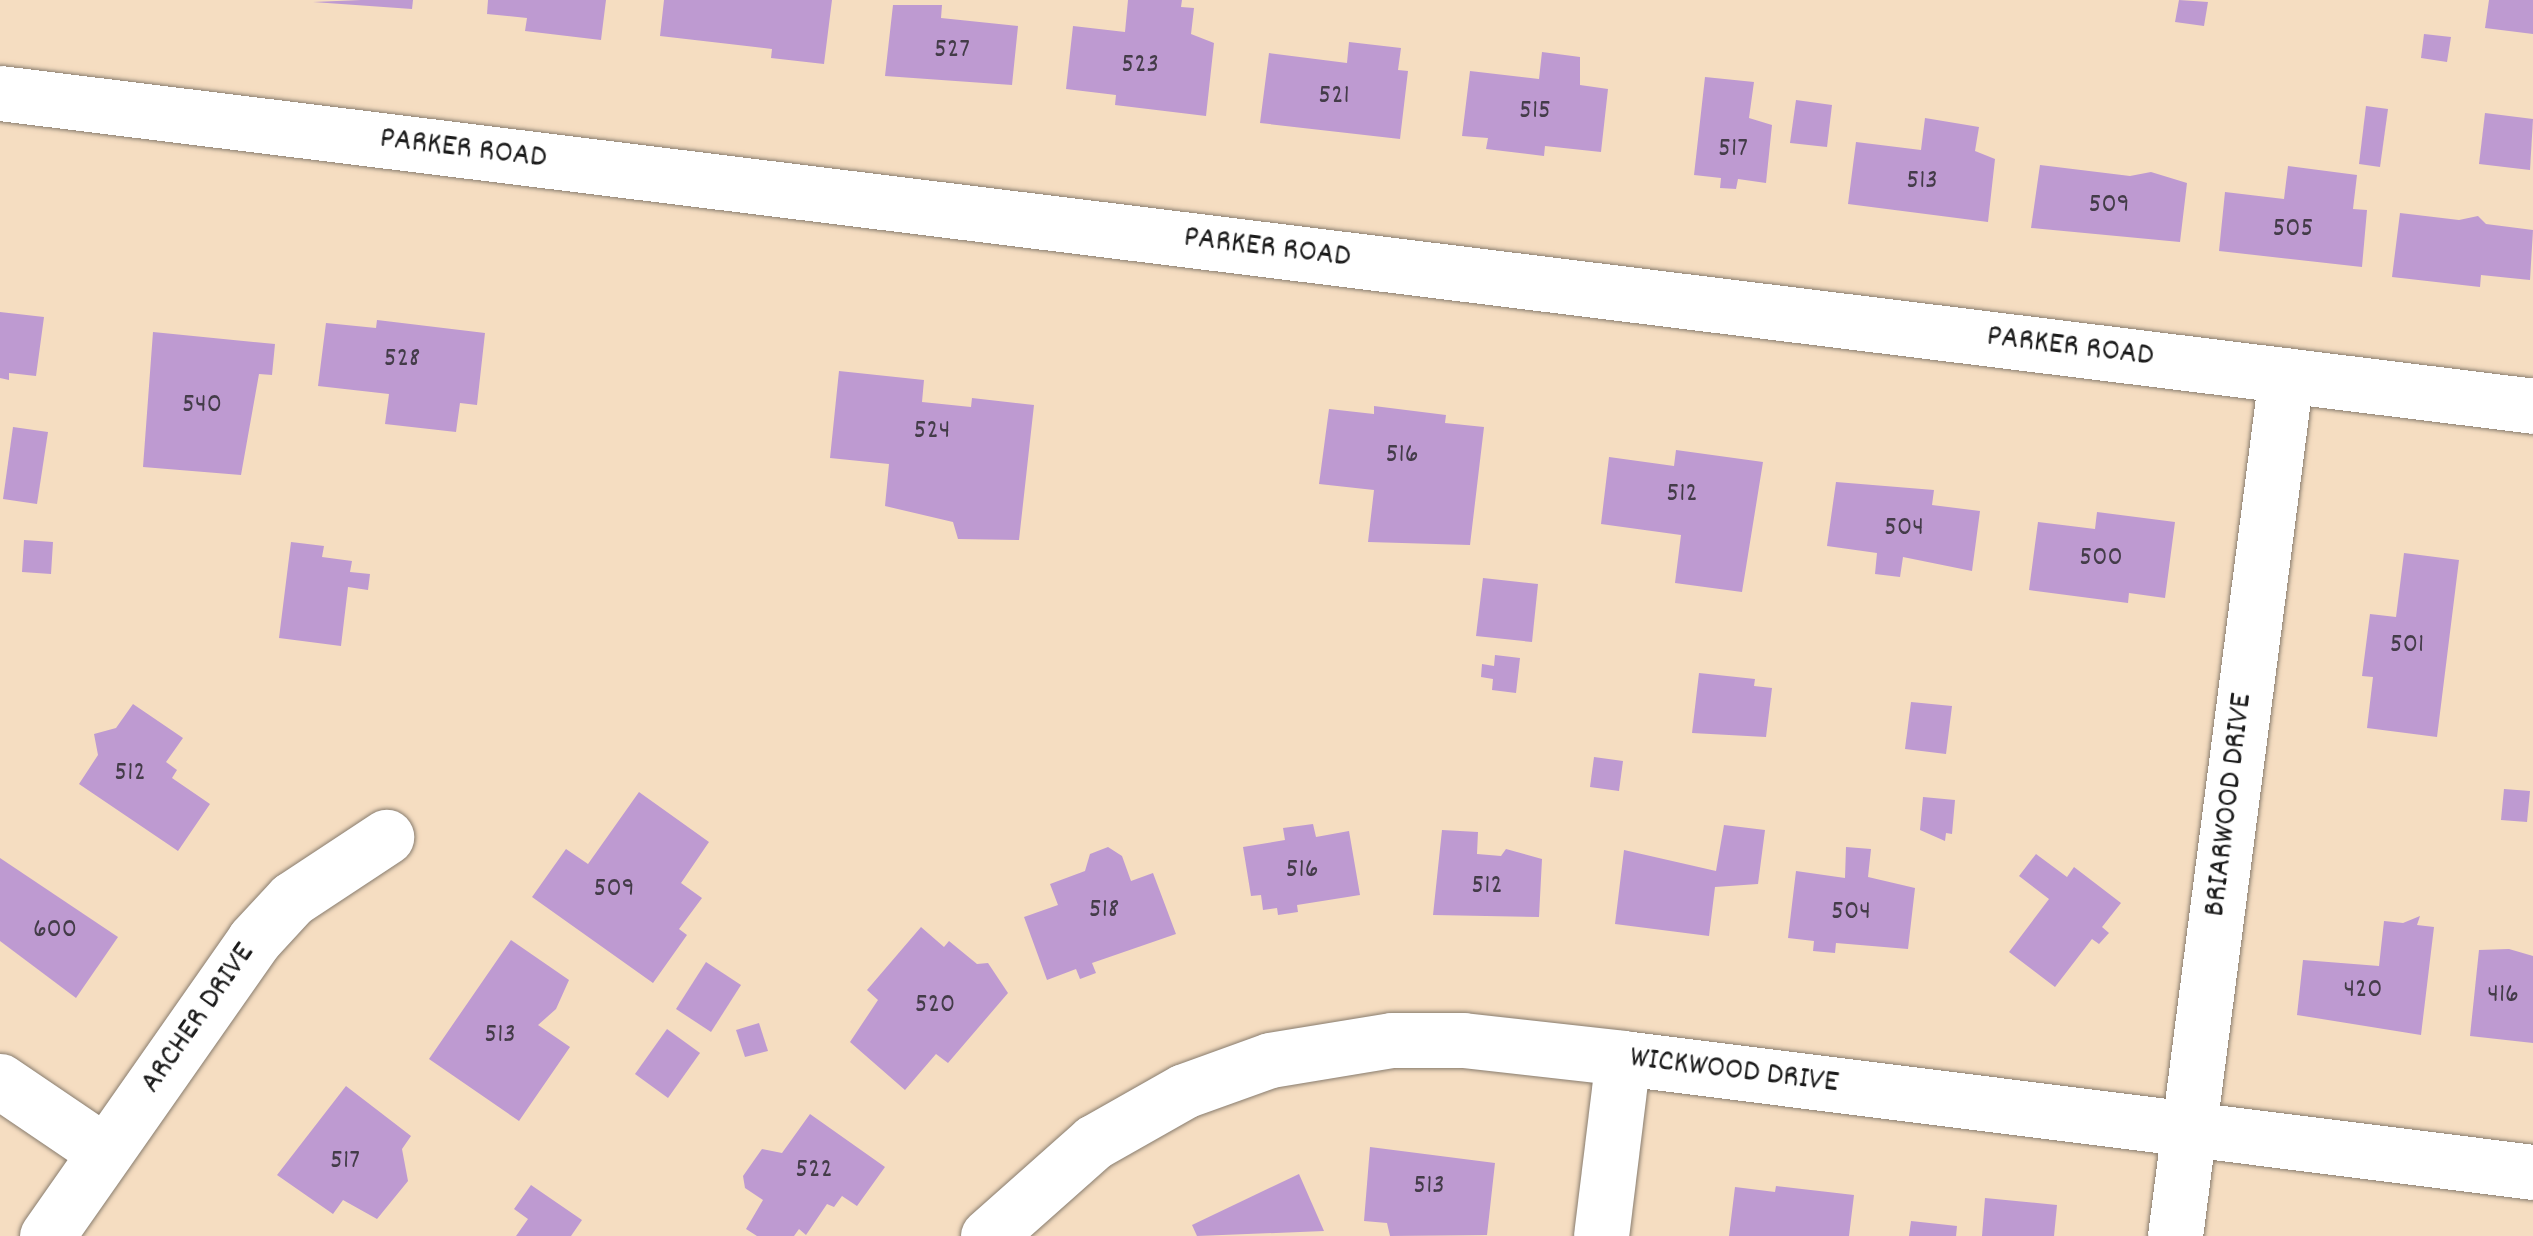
<!DOCTYPE html>
<style>
body{margin:0}
#map{position:relative;width:2533px;height:1236px;overflow:hidden;background:#f5ddc1;font-family:Dekko,sans-serif}
div>[style]{position:absolute}
.building>*{inset:0;background:#be9ad1}
.roads{filter:drop-shadow(0 0 2px #887c6e) drop-shadow(0 0 2px #887c6e)}
.minor>*{height:55px;margin:-27.5px;padding:0 27.5px;transform-origin:27.5px;border-radius:27.5px;background:#fff}
span{translate:-50% -50%;white-space:nowrap;text-align:center;line-height:1.15;-webkit-text-stroke:8px #fff;paint-order:stroke}
.number-label{font-size:28px;color:#443c49}
.number-label span{-webkit-text-stroke-width:0}
.street-label{font-size:32px;color:#1c1c1c}
</style>
<div id="map">
<div class="building">
<i style="clip-path:polygon(361px 0,413px 0,412px 9px,313px 2px)"></i>
<i style="clip-path:polygon(488px 0,606px 0,601px 40px,525px 31px,527px 18px,487px 14px)"></i>
<i style="clip-path:polygon(664px 0,832px 0,824px 64px,771px 58px,772px 49px,660px 36px)"></i>
<i style="clip-path:polygon(1128px 0,1182px 0,1181px 7px,1194px 8px,1191px 34px,1214px 43px,1206px 116px,1115px 105px,1116px 95px,1066px 89px,1073px 26px,1125px 32px)"></i>
<i style="clip-path:polygon(2179px 0,2208px 2px,2204px 26px,2175px 22px)"></i>
<i style="clip-path:polygon(2489px 0,2533px 0,2533px 34px,2485px 28px)"></i>
<i style="clip-path:polygon(893px 5px,942px 5px,941px 18px,1018px 26px,1012px 85px,885px 76px)"></i>
<i style="clip-path:polygon(2424px 34px,2451px 37px,2447px 62px,2421px 58px)"></i>
<i style="clip-path:polygon(1349px 42px,1401px 48px,1398px 70px,1408px 71px,1400px 139px,1260px 123px,1269px 53px,1347px 63px)"></i>
<i style="clip-path:polygon(1542px 52px,1580px 57px,1580px 85px,1608px 89px,1601px 152px,1545px 146px,1544px 156px,1486px 149px,1488px 138px,1462px 136px,1470px 71px,1539px 79px)"></i>
<i style="clip-path:polygon(1705px 77px,1754px 82px,1749px 118px,1772px 125px,1766px 183px,1738px 179px,1736px 189px,1720px 188px,1721px 178px,1694px 175px)"></i>
<i style="clip-path:polygon(1796px 100px,1832px 105px,1827px 147px,1790px 143px)"></i>
<i style="clip-path:polygon(2366px 106px,2388px 109px,2380px 167px,2359px 164px)"></i>
<i style="clip-path:polygon(2485px 113px,2533px 119px,2530px 170px,2479px 164px)"></i>
<i style="clip-path:polygon(1925px 118px,1979px 127px,1975px 151px,1995px 159px,1988px 222px,1848px 204px,1856px 142px,1921px 150px)"></i>
<i style="clip-path:polygon(2040px 165px,2130px 176px,2151px 172px,2187px 183px,2180px 242px,2031px 228px)"></i>
<i style="clip-path:polygon(2288px 166px,2357px 175px,2353px 209px,2367px 210px,2362px 267px,2219px 251px,2225px 192px,2284px 199px)"></i>
<i style="clip-path:polygon(2400px 213px,2459px 220px,2478px 216px,2486px 224px,2533px 230px,2530px 280px,2481px 275px,2480px 287px,2392px 277px)"></i>
<i style="clip-path:polygon(0 312px,44px 317px,36px 376px,9px 373px,9px 380px,0 378px)"></i>
<i style="clip-path:polygon(377px 320px,485px 333px,477px 405px,460px 403px,456px 432px,385px 424px,389px 394px,318px 386px,326px 323px,376px 328px)"></i>
<i style="clip-path:polygon(153px 332px,275px 344px,272px 375px,259px 374px,241px 475px,143px 467px)"></i>
<i style="clip-path:polygon(839px 371px,924px 380px,922px 402px,971px 407px,972px 398px,1034px 405px,1019px 540px,958px 539px,953px 522px,885px 506px,889px 464px,830px 458px)"></i>
<i style="clip-path:polygon(1374px 406px,1446px 415px,1445px 423px,1484px 427px,1470px 545px,1368px 542px,1374px 490px,1319px 484px,1329px 409px,1374px 414px)"></i>
<i style="clip-path:polygon(13px 427px,48px 432px,37px 504px,3px 499px)"></i>
<i style="clip-path:polygon(1676px 450px,1763px 462px,1742px 592px,1675px 583px,1681px 535px,1601px 524px,1609px 457px,1674px 466px)"></i>
<i style="clip-path:polygon(1836px 482px,1934px 490px,1932px 505px,1980px 511px,1972px 571px,1903px 557px,1900px 577px,1875px 574px,1877px 553px,1827px 546px)"></i>
<i style="clip-path:polygon(2097px 512px,2175px 522px,2165px 598px,2129px 593px,2128px 603px,2029px 590px,2038px 522px,2095px 529px)"></i>
<i style="clip-path:polygon(24px 540px,53px 542px,51px 574px,22px 572px)"></i>
<i style="clip-path:polygon(291px 542px,324px 546px,322px 557px,352px 561px,350px 572px,370px 574px,368px 590px,348px 587px,341px 646px,279px 638px)"></i>
<i style="clip-path:polygon(2404px 553px,2459px 560px,2437px 737px,2367px 728px,2373px 677px,2362px 676px,2370px 614px,2396px 617px)"></i>
<i style="clip-path:polygon(1483px 578px,1538px 584px,1532px 642px,1476px 636px)"></i>
<i style="clip-path:polygon(1495px 655px,1520px 658px,1516px 693px,1492px 690px,1493px 679px,1481px 677px,1482px 664px,1494px 666px)"></i>
<i style="clip-path:polygon(1699px 673px,1755px 679px,1754px 686px,1772px 688px,1766px 737px,1692px 733px)"></i>
<i style="clip-path:polygon(1911px 702px,1952px 706px,1946px 754px,1905px 749px)"></i>
<i style="clip-path:polygon(133px 704px,183px 738px,166px 762px,177px 770px,172px 778px,210px 804px,178px 851px,79px 784px,98px 755px,94px 734px,116px 728px)"></i>
<i style="clip-path:polygon(1594px 757px,1623px 761px,1619px 791px,1590px 787px)"></i>
<i style="clip-path:polygon(2504px 789px,2530px 791px,2527px 822px,2501px 820px)"></i>
<i style="clip-path:polygon(639px 792px,709px 842px,681px 883px,702px 898px,679px 929px,687px 935px,653px 983px,532px 897px,566px 849px,588px 864px)"></i>
<i style="clip-path:polygon(1923px 797px,1955px 800px,1952px 834px,1946px 833px,1945px 841px,1920px 830px)"></i>
<i style="clip-path:polygon(1313px 824px,1316px 837px,1349px 831px,1360px 895px,1297px 905px,1298px 912px,1278px 915px,1277px 908px,1263px 910px,1261px 895px,1251px 896px,1243px 847px,1285px 840px,1283px 828px)"></i>
<i style="clip-path:polygon(1724px 825px,1765px 830px,1758px 884px,1715px 887px,1709px 936px,1615px 924px,1624px 850px,1716px 871px)"></i>
<i style="clip-path:polygon(1442px 830px,1478px 832px,1477px 854px,1501px 856px,1506px 849px,1542px 859px,1539px 917px,1433px 915px)"></i>
<i style="clip-path:polygon(1108px 847px,1122px 856px,1131px 881px,1153px 873px,1176px 934px,1092px 963px,1096px 973px,1080px 979px,1076px 969px,1047px 980px,1024px 917px,1058px 905px,1050px 884px,1085px 871px,1090px 854px)"></i>
<i style="clip-path:polygon(1846px 847px,1871px 849px,1868px 877px,1915px 888px,1908px 949px,1836px 943px,1835px 953px,1813px 951px,1814px 941px,1788px 938px,1796px 871px,1845px 878px)"></i>
<i style="clip-path:polygon(2036px 854px,2067px 877px,2074px 867px,2121px 903px,2102px 927px,2109px 933px,2099px 944px,2092px 939px,2055px 987px,2009px 952px,2049px 899px,2019px 876px)"></i>
<i style="clip-path:polygon(0 858px,118px 937px,76px 998px,0 941px)"></i>
<i style="clip-path:polygon(2420px 916px,2417px 925px,2434px 927px,2421px 1035px,2297px 1015px,2303px 960px,2379px 966px,2384px 921px,2403px 923px)"></i>
<i style="clip-path:polygon(921px 927px,944px 947px,949px 941px,977px 964px,988px 963px,1008px 993px,948px 1063px,936px 1054px,905px 1090px,850px 1042px,878px 1000px,867px 990px)"></i>
<i style="clip-path:polygon(511px 940px,569px 980px,556px 1009px,538px 1025px,570px 1047px,519px 1121px,429px 1059px)"></i>
<i style="clip-path:polygon(2509px 949px,2533px 956px,2533px 1043px,2470px 1036px,2479px 950px)"></i>
<i style="clip-path:polygon(706px 962px,741px 985px,711px 1032px,676px 1009px)"></i>
<i style="clip-path:polygon(759px 1023px,768px 1051px,745px 1057px,736px 1030px)"></i>
<i style="clip-path:polygon(667px 1029px,700px 1053px,668px 1098px,635px 1074px)"></i>
<i style="clip-path:polygon(346px 1086px,411px 1136px,402px 1149px,408px 1181px,377px 1219px,343px 1200px,333px 1214px,277px 1175px)"></i>
<i style="clip-path:polygon(810px 1114px,885px 1167px,857px 1206px,842px 1196px,834px 1207px,827px 1204px,806px 1235px,799px 1229px,794px 1236px,757px 1236px,746px 1229px,763px 1200px,745px 1188px,743px 1176px,762px 1149px,782px 1153px)"></i>
<i style="clip-path:polygon(1370px 1147px,1495px 1163px,1487px 1235px,1390px 1236px,1387px 1223px,1364px 1221px)"></i>
<i style="clip-path:polygon(1299px 1174px,1324px 1231px,1197px 1236px,1192px 1225px)"></i>
<i style="clip-path:polygon(531px 1185px,582px 1220px,571px 1236px,516px 1236px,528px 1219px,514px 1209px)"></i>
<i style="clip-path:polygon(1776px 1186px,1854px 1195px,1849px 1236px,1729px 1236px,1735px 1187px,1775px 1192px)"></i>
<i style="clip-path:polygon(1985px 1198px,2057px 1205px,2054px 1236px,1982px 1236px)"></i>
<i style="clip-path:polygon(1911px 1221px,1957px 1226px,1956px 1236px,1909px 1236px)"></i>
</div>
<div class="roads">
<div class="minor">
<i style="left:0;top:93px;width:2552px;rotate:7.04deg"></i>
<i style="left:0;top:1081px;width:127px;rotate:34.1deg"></i>
<i style="left:47px;top:1236px;width:361px;rotate:-55deg"></i>
<i style="left:254px;top:940px;width:56px;rotate:-47.2deg"></i>
<i style="left:292px;top:899px;width:113px;rotate:-33.4deg"></i>
<i style="left:988px;top:1236px;width:142px;rotate:-41.6deg"></i>
<i style="left:1094px;top:1142px;width:103px;rotate:-29.5deg"></i>
<i style="left:1184px;top:1091px;width:91px;rotate:-19.8deg"></i>
<i style="left:1270px;top:1060px;width:124px;rotate:-9.3deg"></i>
<i style="left:1392px;top:1040px;width:71px"></i>
<i style="left:1463px;top:1040px;width:161px;rotate:6.4deg"></i>
<i style="left:1623px;top:1058px;width:917px;rotate:7.14deg"></i>
<i style="left:1601px;top:1236px;width:179px;rotate:-83deg"></i>
<i style="left:2175px;top:1236px;width:868px;rotate:-82.65deg"></i>
</div>
</div>
<div class="number-label">
<span style="left:952px;top:51px">527</span>
<span style="left:1140px;top:66px">523</span>
<span style="left:1334px;top:97px">521</span>
<span style="left:1535px;top:112px">515</span>
<span style="left:1733px;top:150px">517</span>
<span style="left:1922px;top:182px">513</span>
<span style="left:2109px;top:206px">509</span>
<span style="left:2293px;top:230px">505</span>
<span style="left:402px;top:360px">528</span>
<span style="left:202px;top:406px">540</span>
<span style="left:932px;top:432px">524</span>
<span style="left:1402px;top:456px">516</span>
<span style="left:1682px;top:495px">512</span>
<span style="left:1904px;top:529px">504</span>
<span style="left:2101px;top:559px">500</span>
<span style="left:2407px;top:646px">501</span>
<span style="left:130px;top:774px">512</span>
<span style="left:1302px;top:871px">516</span>
<span style="left:1487px;top:887px">512</span>
<span style="left:614px;top:890px">509</span>
<span style="left:1104px;top:911px">518</span>
<span style="left:1851px;top:913px">504</span>
<span style="left:55px;top:931px">600</span>
<span style="left:2363px;top:991px">420</span>
<span style="left:2503px;top:996px">416</span>
<span style="left:935px;top:1006px">520</span>
<span style="left:500px;top:1036px">513</span>
<span style="left:345px;top:1162px">517</span>
<span style="left:814px;top:1171px">522</span>
<span style="left:1429px;top:1187px">513</span>
</div>
<div class="street-label">
<span style="left:463px;top:150px;rotate:7deg">PARKER ROAD</span>
<span style="left:1267px;top:249px;rotate:7deg">PARKER ROAD</span>
<span style="left:2070px;top:348px;rotate:7deg">PARKER ROAD</span>
<span style="left:2230px;top:805px;rotate:-83deg">BRIARWOOD DRIVE</span>
<span style="left:199px;top:1019px;rotate:-55deg">ARCHER DRIVE</span>
<span style="left:1734px;top:1072px;rotate:7deg">WICKWOOD DRIVE</span>
</div>
</div>
